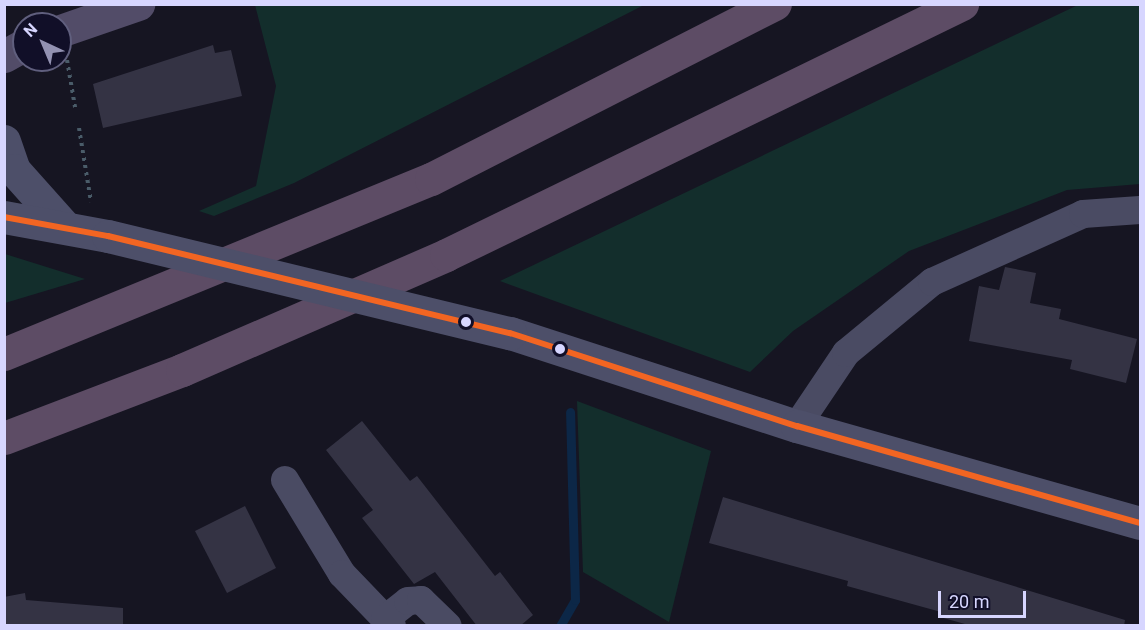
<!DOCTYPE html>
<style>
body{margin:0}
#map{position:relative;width:1145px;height:630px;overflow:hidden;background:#161522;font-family:Roboto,sans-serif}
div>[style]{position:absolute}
.green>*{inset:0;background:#132e2c}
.stream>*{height:9px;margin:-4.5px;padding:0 4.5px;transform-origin:4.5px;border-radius:4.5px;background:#0c2747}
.building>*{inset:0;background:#343344}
.path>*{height:4px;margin-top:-2px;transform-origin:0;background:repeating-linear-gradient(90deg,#4a5c69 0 3px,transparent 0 7.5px)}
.street>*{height:28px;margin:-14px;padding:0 14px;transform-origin:14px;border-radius:14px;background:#4a4b63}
.secondary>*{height:33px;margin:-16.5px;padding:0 16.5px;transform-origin:16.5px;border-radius:16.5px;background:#4d4f69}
.primary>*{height:33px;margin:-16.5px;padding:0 16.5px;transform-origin:16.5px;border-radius:16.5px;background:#524c68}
.highway>*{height:33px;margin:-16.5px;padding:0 16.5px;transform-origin:16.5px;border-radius:16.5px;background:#5d4c65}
.secondary-bridge>*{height:33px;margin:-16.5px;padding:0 16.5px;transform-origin:16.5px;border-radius:16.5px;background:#4d4f69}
.bus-1>*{height:6px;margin:-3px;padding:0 3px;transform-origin:3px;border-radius:3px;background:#f26522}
.dots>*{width:16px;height:16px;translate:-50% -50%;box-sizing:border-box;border:3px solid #110f28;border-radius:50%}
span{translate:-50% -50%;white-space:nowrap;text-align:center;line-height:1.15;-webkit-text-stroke:6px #110f28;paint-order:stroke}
.frame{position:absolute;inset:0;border:6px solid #d7d6ff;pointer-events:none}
.north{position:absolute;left:12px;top:12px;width:60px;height:60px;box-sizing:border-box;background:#110f28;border:2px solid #605f7e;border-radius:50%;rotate:316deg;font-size:16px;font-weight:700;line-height:24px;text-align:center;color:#d7d6ff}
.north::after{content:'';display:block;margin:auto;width:21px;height:27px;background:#9392b2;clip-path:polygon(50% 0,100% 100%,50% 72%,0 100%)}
.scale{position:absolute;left:938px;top:591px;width:88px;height:27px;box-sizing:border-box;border:3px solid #d7d6ff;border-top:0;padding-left:8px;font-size:18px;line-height:21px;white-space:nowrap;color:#d7d6ff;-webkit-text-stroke:4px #110f28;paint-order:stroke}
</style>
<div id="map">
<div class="green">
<i style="clip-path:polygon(1080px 4px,1140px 5px,1140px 184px,1067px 190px,909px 251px,793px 331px,750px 372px,500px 281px)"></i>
<i style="clip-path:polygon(255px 5px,255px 4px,644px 5px,294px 183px,214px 216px,199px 211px,256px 186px,276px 86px)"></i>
<i style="clip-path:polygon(5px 254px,85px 279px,5px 303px)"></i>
<i style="clip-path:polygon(577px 401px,711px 451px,669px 622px,583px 572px)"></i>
</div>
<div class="stream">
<i style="left:560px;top:626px;width:30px;rotate:-60deg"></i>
<i style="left:575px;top:600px;width:188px;rotate:-91.5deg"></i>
</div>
<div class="building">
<i style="clip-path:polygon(213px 45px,215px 53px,231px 50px,242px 96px,103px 128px,93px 84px)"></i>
<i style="clip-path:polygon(1005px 267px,1036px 273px,1030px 303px,1061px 309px,1059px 319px,1137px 339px,1126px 383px,1070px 369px,1072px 360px,969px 341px,979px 286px,999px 290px)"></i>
<i style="clip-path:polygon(362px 421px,410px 481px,417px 476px,495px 576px,500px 572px,533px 615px,520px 626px,477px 626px,435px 572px,414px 584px,362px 518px,373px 510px,326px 450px)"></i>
<i style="clip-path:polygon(723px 497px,1125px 620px,1124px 626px,972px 626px,940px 617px,941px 612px,847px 586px,848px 581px,709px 543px)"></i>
<i style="clip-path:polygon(245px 506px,276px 568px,227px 593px,195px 531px)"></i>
<i style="clip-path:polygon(25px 593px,26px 600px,123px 608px,123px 626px,4px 626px,4px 597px)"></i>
</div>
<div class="path">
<i style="left:67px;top:60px;width:48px;rotate:80.3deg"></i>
<i style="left:79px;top:128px;width:75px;rotate:80.8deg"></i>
</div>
<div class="street">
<i style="left:797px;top:426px;width:88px;rotate:-56.1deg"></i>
<i style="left:846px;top:353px;width:112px;rotate:-39.5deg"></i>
<i style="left:932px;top:282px;width:166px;rotate:-24.2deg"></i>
<i style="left:1083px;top:214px;width:57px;rotate:-4deg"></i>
<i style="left:285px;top:480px;width:110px;rotate:58.8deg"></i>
<i style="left:342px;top:574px;width:72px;rotate:46.1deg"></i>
<i style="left:385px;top:619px;width:29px;rotate:-38deg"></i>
<i style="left:408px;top:601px;width:13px;rotate:-4deg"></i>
<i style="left:421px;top:600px;width:37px;rotate:44deg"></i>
</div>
<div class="secondary">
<i style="left:4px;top:141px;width:31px;rotate:71deg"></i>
<i style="left:14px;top:170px;width:76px;rotate:48.2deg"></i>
<i style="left:4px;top:217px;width:106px;rotate:10.4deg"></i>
<i style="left:510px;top:333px;width:302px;rotate:18deg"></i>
<i style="left:797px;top:426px;width:356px;rotate:15.8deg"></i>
</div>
<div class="primary">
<i style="left:60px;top:31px;width:83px;rotate:-19.1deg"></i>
<i style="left:4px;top:56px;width:23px;rotate:-29deg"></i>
</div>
<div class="highway">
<i style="left:4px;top:354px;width:461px;rotate:-22.3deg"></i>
<i style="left:431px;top:179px;width:386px;rotate:-27deg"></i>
<i style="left:4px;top:438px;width:191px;rotate:-20.9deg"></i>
<i style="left:182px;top:370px;width:288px;rotate:-23.5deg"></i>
<i style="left:446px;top:255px;width:574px;rotate:-25.94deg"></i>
</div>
<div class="secondary-bridge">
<i style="left:108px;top:236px;width:414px;rotate:13.6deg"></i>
</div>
<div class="bus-1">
<i style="left:4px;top:217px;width:106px;rotate:10.4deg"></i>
<i style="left:108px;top:236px;width:414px;rotate:13.6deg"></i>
<i style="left:510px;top:333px;width:302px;rotate:18deg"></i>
<i style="left:797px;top:426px;width:356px;rotate:15.8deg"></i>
</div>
<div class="dots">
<i style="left:466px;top:322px;background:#d7d6ff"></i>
<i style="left:560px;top:349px;background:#d7d6ff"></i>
</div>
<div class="frame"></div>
<div class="north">N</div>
<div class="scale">20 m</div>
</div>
